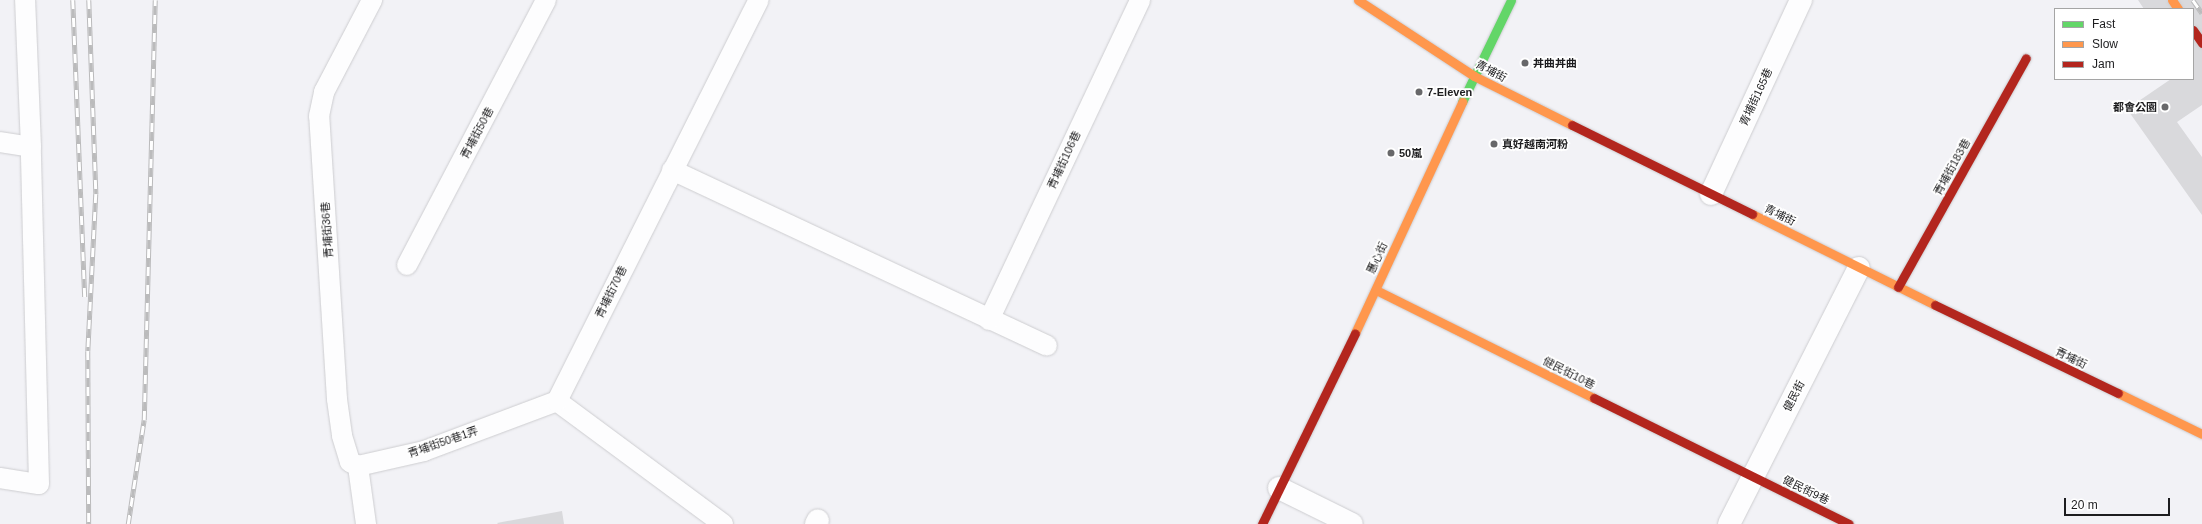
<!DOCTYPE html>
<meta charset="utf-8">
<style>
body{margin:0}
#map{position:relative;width:2202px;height:524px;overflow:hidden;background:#f2f2f6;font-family:Helvetica,"Noto Sans TC",sans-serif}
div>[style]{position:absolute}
.building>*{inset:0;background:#d9d9dc}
.roads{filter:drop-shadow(0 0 1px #cdcdd0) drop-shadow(0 0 1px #cdcdd0)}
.lane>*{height:20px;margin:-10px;padding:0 10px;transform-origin:10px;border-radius:10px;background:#fdfdfe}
.street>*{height:22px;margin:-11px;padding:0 11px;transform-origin:11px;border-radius:11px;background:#fdfdfe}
.fast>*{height:9px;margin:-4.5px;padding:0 4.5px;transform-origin:4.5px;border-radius:4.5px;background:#63d668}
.slow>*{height:9px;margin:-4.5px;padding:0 4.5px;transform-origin:4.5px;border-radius:4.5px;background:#ff974d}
.jam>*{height:9px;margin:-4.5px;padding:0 4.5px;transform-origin:4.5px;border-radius:4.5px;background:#b3261e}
.rail>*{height:4.5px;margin-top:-2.25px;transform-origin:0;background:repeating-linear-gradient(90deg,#fff 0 9px,#bbbbbc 0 18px);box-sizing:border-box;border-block:1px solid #bbbbbc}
.dots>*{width:11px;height:11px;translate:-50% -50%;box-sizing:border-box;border:2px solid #fff;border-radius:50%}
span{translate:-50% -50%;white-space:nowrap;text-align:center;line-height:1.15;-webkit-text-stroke:3.5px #fff;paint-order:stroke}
.poi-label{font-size:11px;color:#1d1d1f;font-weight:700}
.left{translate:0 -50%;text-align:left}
.right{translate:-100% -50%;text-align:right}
.street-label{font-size:11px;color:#1d1d1f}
.legend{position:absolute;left:2054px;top:8px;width:140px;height:72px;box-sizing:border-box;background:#fff;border:1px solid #a5a5a5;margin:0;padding:5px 7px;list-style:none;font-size:12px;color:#1d1d1f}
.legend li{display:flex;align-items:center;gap:8px;height:20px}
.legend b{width:20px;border:1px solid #a5a5a5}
.scale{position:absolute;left:2064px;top:498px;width:106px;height:18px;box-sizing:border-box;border:2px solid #1d1d1f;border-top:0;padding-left:5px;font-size:12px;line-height:14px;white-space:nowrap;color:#1d1d1f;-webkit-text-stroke:3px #fff;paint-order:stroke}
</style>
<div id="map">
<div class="building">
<i style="clip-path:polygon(2138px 0,2202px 0,2202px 105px,2177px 122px,2202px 157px,2202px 215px,2127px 109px,2171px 79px,2193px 79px,2193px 9px,2144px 9px)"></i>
<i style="clip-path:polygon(562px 511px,564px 524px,498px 524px,497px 523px)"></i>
</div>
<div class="roads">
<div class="lane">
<i style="left:0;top:142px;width:31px;rotate:9deg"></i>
<i style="left:672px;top:170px;width:414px;rotate:25.1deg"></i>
<i style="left:407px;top:265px;width:299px;rotate:-62.3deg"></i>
<i style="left:989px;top:320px;width:354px;rotate:-64.7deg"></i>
<i style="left:358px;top:466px;width:9px;rotate:-153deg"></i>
<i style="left:350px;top:462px;width:28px;rotate:-107deg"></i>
<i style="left:342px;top:435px;width:36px;rotate:-98deg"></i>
<i style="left:337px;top:399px;width:284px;rotate:-93.6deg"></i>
<i style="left:319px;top:116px;width:25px;rotate:-78deg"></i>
<i style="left:324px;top:92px;width:104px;rotate:-62.4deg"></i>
<i style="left:0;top:478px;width:39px;rotate:9deg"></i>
<i style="left:39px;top:484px;width:337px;rotate:-91.4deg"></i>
<i style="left:31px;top:147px;width:147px;rotate:-92.3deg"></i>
<i style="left:366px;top:524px;width:59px;rotate:-97.9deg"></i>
<i style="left:358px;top:466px;width:68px;rotate:-12.8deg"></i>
<i style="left:424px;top:451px;width:142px;rotate:-20.6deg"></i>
<i style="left:723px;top:524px;width:207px;rotate:-143.5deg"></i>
<i style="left:557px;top:401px;width:449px;rotate:-63.3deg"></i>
</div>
<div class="street">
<i style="left:1711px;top:194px;width:214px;rotate:-65.1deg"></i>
<i style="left:1279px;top:488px;width:81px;rotate:26.3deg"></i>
<i style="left:816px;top:524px;width:4px;rotate:-63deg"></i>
<i style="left:1729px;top:524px;width:287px;rotate:-63.1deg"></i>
</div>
<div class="fast">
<i style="left:1462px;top:102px;width:113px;rotate:-64.3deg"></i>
</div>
<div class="slow">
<i style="left:1358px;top:0;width:139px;rotate:33.2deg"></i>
<i style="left:1474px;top:76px;width:110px;rotate:26.6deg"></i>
<i style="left:2172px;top:0;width:11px;rotate:56deg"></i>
<i style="left:1752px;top:214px;width:204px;rotate:26.4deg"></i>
<i style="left:1376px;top:290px;width:243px;rotate:26.4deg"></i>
<i style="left:1355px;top:333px;width:255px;rotate:-65.1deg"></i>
<i style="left:2118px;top:393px;width:93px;rotate:26deg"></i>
</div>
<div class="jam">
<i style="left:2193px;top:30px;width:16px;rotate:55deg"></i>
<i style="left:1572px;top:125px;width:201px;rotate:26.3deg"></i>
<i style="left:1898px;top:287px;width:262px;rotate:-60.8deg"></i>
<i style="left:1935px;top:305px;width:203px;rotate:25.7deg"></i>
<i style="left:1594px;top:398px;width:284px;rotate:26.3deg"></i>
<i style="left:1262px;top:524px;width:212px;rotate:-64deg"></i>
</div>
</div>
<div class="rail">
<i style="left:73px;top:0;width:297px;rotate:87.7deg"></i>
<i style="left:89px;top:0;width:194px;rotate:87.9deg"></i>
<i style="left:96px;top:194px;width:157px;rotate:92.9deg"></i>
<i style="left:88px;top:351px;width:173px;rotate:89.7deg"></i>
<i style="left:2193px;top:0;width:16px;rotate:55deg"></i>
<i style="left:128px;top:524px;width:105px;rotate:-81.3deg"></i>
<i style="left:144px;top:420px;width:420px;rotate:-88.5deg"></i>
</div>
<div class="dots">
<i style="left:1525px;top:63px;background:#68686a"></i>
<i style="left:1419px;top:92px;background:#68686a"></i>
<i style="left:2165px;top:107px;background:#68686a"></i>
<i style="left:1494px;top:144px;background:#68686a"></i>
<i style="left:1391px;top:153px;background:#68686a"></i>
</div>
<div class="poi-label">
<span class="left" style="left:1533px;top:63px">丼曲丼曲</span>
<span class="left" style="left:1427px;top:92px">7-Eleven</span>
<span class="right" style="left:2157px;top:107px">都會公園</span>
<span class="left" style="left:1502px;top:144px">真好越南河粉</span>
<span class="left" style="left:1399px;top:153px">50嵐</span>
</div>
<div class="street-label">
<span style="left:1491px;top:71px;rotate:28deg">青埔街</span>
<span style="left:1756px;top:97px;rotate:-65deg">青埔街165巷</span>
<span style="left:477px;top:133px;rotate:-62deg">青埔街50巷</span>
<span style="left:1064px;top:160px;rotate:-65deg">青埔街106巷</span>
<span style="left:1952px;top:167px;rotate:-61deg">青埔街183巷</span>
<span style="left:1780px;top:215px;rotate:26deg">青埔街</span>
<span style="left:327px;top:230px;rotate:-94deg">青埔街36巷</span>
<span style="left:1377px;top:258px;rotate:-65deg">惠心街</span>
<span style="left:611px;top:292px;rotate:-64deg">青埔街70巷</span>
<span style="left:2071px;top:358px;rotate:26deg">青埔街</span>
<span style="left:1569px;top:373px;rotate:27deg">健民街10巷</span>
<span style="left:1794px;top:396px;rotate:-63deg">健民街</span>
<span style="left:443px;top:442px;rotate:-19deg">青埔街50巷1弄</span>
<span style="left:1806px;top:490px;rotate:26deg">健民街9巷</span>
</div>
<ul class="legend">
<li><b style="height:5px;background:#63d668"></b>Fast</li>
<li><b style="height:5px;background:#ff974d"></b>Slow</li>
<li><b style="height:5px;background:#b3261e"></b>Jam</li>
</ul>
<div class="scale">20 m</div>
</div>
